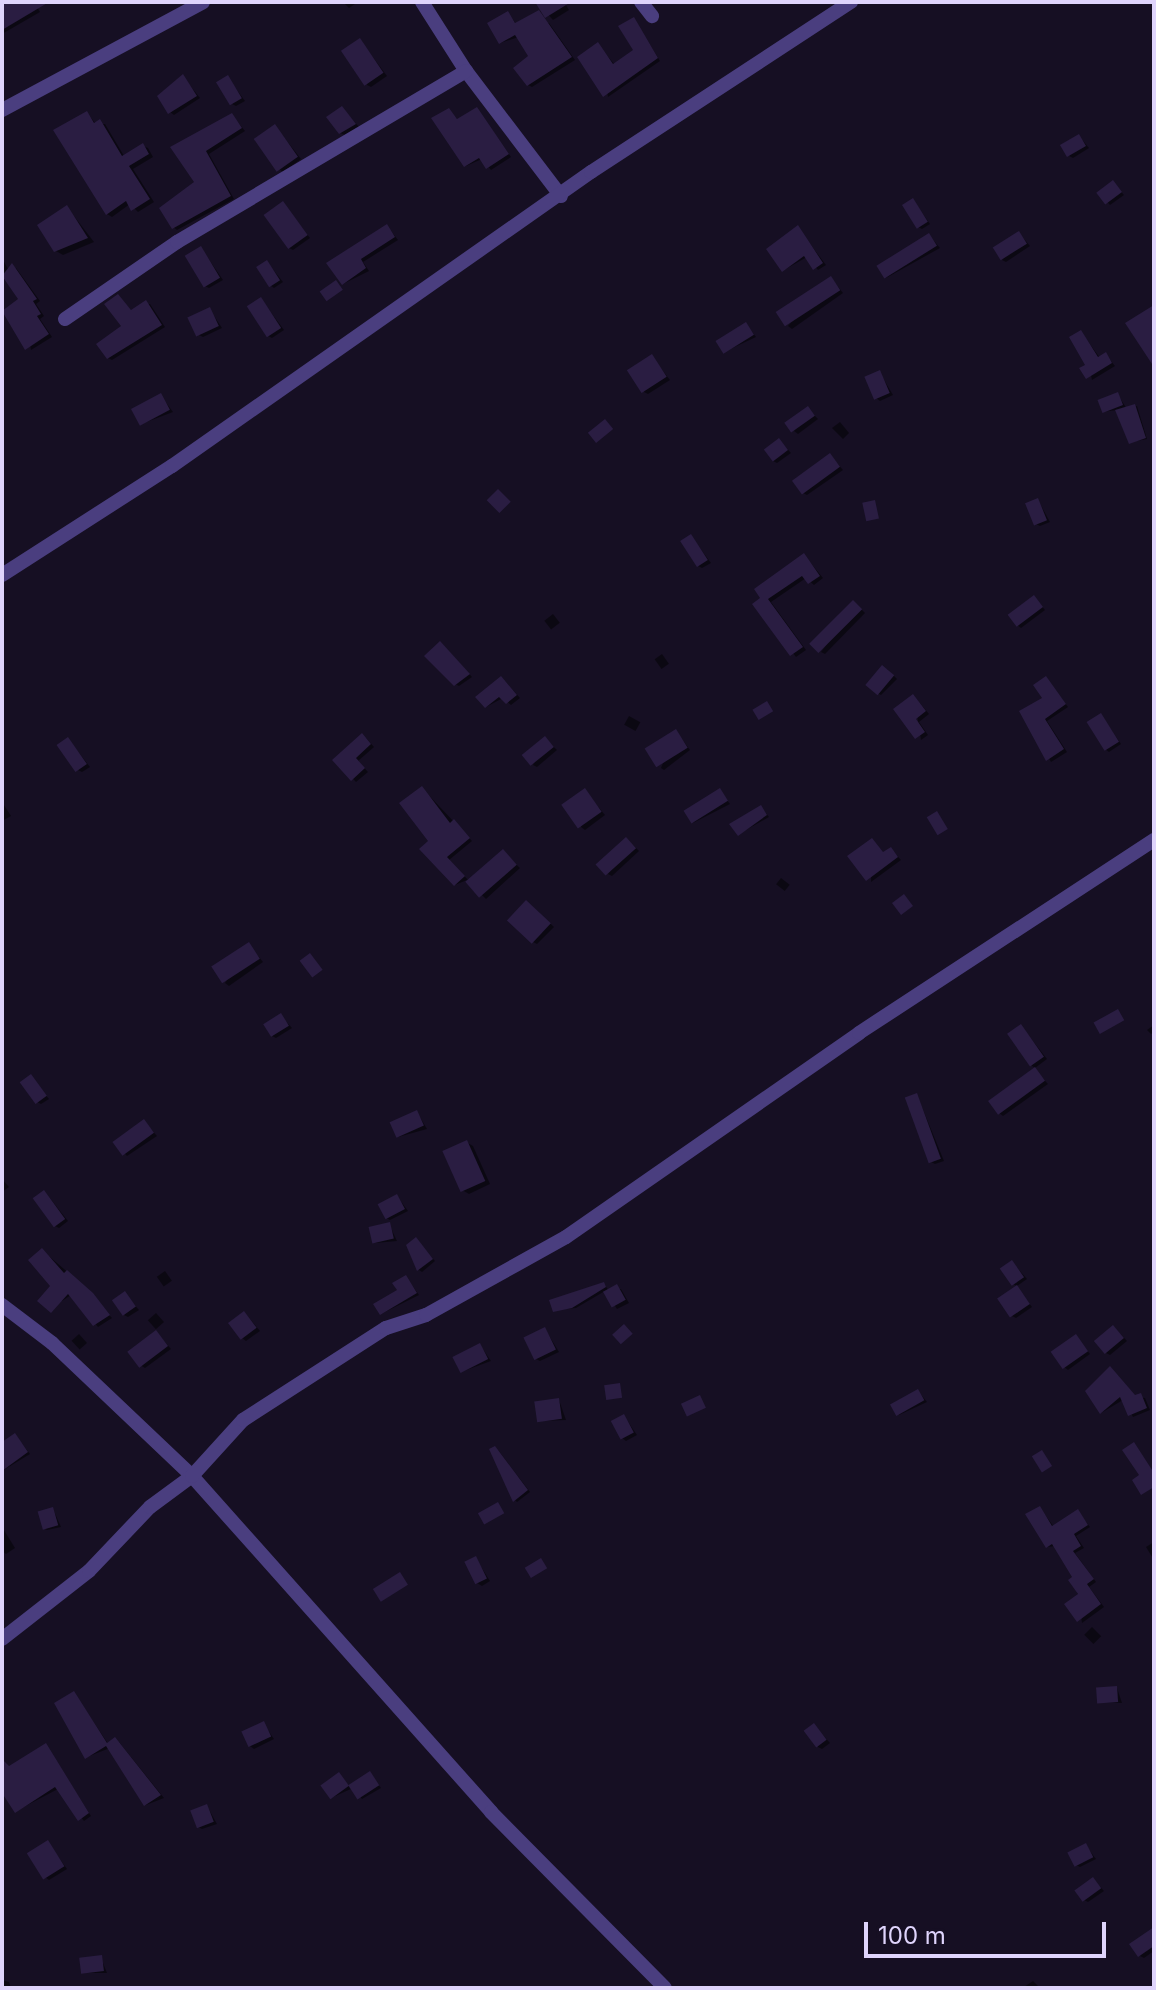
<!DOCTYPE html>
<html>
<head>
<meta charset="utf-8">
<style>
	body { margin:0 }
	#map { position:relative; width:1156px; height:1990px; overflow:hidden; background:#160f23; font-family:Inter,sans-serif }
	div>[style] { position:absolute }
	.shadow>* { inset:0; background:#0007; transform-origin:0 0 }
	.building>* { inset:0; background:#2a1d42; transform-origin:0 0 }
	.minor>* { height:14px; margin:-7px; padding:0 7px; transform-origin:7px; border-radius:7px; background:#4a3e7f }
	span { translate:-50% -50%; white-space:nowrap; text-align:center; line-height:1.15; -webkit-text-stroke:6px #160f23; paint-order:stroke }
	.frame { position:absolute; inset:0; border:4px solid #dfd4fc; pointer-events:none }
	.scale { position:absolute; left:864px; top:1922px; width:242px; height:36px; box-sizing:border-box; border:4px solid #dfd4fc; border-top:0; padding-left:10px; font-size:24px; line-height:28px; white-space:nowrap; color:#dfd4fc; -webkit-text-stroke:6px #160f23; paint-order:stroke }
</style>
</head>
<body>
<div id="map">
	<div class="shadow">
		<i style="clip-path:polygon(7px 2px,34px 2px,40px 12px,2px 34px,2px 7px)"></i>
		<i style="clip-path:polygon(343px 2px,358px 2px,349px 8px)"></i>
		<i style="clip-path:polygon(537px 2px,564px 2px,569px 10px,553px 20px)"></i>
		<i style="clip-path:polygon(508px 13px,517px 25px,549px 23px,575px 60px,532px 87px,528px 85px,531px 56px,519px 37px,500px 43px)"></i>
		<i style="clip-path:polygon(634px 19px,660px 61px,608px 97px,598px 45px,615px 65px,635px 51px)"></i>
		<i style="clip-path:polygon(360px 40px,387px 76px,371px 87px,367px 85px)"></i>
		<i style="clip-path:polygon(183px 77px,200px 98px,174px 115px,170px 112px)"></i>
		<i style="clip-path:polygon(228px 78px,245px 101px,236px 106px,232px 104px)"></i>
		<i style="clip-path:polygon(342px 108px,359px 127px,345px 135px,340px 133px)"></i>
		<i style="clip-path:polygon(477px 109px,511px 157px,491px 170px,482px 159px,466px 166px,449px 110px,458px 120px)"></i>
		<i style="clip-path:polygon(87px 113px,96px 124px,105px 124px,124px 156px,143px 146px,148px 148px,153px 157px,133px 169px,154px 202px,138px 212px,130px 204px,112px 217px,107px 214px)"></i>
		<i style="clip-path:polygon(232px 115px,245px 131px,209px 154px,234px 199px,177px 230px,173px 227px,197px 182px,173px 148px)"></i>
		<i style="clip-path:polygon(275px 126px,301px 159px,283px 172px,279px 169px)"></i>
		<i style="clip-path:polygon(1079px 136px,1089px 148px,1073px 158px,1069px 156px)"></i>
		<i style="clip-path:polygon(1113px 183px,1124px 195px,1110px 205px,1099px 193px)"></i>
		<i style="clip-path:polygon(913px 200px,930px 224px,922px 229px,918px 227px)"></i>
		<i style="clip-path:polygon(283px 203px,310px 238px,293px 250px,289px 248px)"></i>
		<i style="clip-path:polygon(67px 207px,94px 242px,63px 255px,56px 251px)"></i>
		<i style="clip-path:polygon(387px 226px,398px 240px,363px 262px,369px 271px,343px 284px,329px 263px)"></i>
		<i style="clip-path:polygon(798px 228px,826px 265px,818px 270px,807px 257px,784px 270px)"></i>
		<i style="clip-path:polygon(1019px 233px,1030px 246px,1006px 262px,1002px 260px)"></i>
		<i style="clip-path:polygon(929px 235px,940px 248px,886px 278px)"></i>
		<i style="clip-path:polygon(201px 248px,223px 280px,209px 288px,205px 286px)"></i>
		<i style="clip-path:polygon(2px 258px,8px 269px,16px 268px,40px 301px,36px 304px,44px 316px,40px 319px,52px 337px,31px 350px,21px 299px,2px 277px)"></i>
		<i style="clip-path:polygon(267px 262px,283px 282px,274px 288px,270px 285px)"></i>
		<i style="clip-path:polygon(831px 278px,843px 293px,792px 329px,788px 326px)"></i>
		<i style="clip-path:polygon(118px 297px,132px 311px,150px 304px,165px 327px,112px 360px,108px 358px,123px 326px)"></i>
		<i style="clip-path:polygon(261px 299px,284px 330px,272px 338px,268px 336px)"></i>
		<i style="clip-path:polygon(210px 310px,222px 328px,203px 337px,199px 335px)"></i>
		<i style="clip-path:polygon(746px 324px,756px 337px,724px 352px)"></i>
		<i style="clip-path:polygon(1081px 332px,1100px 358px,1106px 355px,1115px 366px,1092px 380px)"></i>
		<i style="clip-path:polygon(652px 357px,670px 380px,648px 394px,644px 392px)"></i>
		<i style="clip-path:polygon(880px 373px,893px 395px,880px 401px,876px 398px)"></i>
		<i style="clip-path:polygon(1118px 395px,1127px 409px,1137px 406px,1147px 439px,1131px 442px,1117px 410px,1102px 412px)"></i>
		<i style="clip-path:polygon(161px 396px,173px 412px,141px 424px)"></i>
		<i style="clip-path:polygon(808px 409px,818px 419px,798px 434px,794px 431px)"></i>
		<i style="clip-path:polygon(840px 422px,849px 433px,843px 439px,832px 428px)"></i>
		<i style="clip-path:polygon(779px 440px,791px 453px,777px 463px,773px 461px)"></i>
		<i style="clip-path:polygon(830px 455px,843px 470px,807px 495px,803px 493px)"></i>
		<i style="clip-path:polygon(1038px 500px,1050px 522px,1040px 526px,1036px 524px)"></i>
		<i style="clip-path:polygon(691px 536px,711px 563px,702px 568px,698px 566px)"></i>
		<i style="clip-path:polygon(804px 555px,823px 578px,814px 585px,806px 578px,771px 602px,806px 650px,796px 657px,755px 604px)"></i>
		<i style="clip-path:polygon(1034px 597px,1045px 610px,1021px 628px,1017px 625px)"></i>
		<i style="clip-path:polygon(857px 605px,865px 613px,825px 654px,821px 652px)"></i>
		<i style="left:553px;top:614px;width:11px;height:11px;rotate:52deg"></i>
		<i style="clip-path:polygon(441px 643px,472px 677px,459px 686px,455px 684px)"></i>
		<i style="left:662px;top:654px;width:12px;height:9px;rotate:55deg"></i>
		<i style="clip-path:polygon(887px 669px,897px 679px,881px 695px,877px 693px)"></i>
		<i style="clip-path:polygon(1046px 678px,1068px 707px,1047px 721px,1067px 752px,1051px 762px,1022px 712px,1045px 698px)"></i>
		<i style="clip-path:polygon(505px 681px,520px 698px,511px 705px,503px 698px,486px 707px)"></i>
		<i style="clip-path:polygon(914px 696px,929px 714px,919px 722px,928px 735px,921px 740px)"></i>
		<i style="clip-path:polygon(1101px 715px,1121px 744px,1109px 752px,1105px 749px)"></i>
		<i style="left:629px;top:716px;width:13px;height:10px;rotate:29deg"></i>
		<i style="clip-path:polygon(676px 731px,690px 750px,664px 770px,661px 768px)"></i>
		<i style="clip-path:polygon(366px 738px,374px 747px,358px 761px,368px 772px,356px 782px,335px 760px)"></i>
		<i style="clip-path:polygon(68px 739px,90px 767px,82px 772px,78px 770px)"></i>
		<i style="clip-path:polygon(545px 739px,557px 750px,537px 767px,533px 765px)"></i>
		<i style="clip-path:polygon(422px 788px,472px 841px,449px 860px,470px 882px,503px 852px,520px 868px,486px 899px,467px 880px,455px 885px,431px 842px)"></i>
		<i style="clip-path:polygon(585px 791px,605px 815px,585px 830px,581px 827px)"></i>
		<i style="clip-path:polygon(720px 791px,730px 804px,693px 823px)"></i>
		<i style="clip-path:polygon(2px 802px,11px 816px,2px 821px)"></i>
		<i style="clip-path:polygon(761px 807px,769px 817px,739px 834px)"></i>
		<i style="clip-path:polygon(872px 840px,884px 854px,891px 849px,901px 860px,871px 882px)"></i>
		<i style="clip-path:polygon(630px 842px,639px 851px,612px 876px,608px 874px)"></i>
		<i style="left:781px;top:878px;width:11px;height:8px;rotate:38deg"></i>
		<i style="clip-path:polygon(531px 905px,554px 927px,537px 944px,533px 942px)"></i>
		<i style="clip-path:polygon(249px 945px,263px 962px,229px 986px,225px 983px)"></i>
		<i style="clip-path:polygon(281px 1016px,292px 1028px,276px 1038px,272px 1036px)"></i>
		<i style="clip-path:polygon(1154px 1025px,1154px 1032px,1151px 1034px,1147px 1030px)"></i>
		<i style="clip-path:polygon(1021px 1026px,1047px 1059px,1035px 1068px,1031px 1065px)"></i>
		<i style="clip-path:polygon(1035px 1070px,1048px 1084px,1003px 1116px,999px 1113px)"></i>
		<i style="clip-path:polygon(31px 1077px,49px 1099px,41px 1104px,37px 1102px)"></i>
		<i style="clip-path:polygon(917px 1095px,944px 1161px,935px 1164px,931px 1162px)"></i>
		<i style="clip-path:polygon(417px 1112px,427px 1129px,398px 1137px)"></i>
		<i style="clip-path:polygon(144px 1121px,157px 1136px,127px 1156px,114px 1142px)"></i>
		<i style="clip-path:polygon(466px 1142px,473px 1146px,490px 1184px,469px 1194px,462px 1190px)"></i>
		<i style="clip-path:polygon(2px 1179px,9px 1187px,2px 1192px)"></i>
		<i style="clip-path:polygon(45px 1192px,68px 1221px,59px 1228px,55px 1226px)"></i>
		<i style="clip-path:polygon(397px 1196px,408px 1211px,390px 1220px,386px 1218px)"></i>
		<i style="clip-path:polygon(389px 1224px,397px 1241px,375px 1243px)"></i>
		<i style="clip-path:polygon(416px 1240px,435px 1261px,422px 1272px,419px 1270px)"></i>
		<i style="clip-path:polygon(43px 1251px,71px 1275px,112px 1318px,98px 1327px,71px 1295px,62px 1301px)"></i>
		<i style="clip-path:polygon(1012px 1262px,1027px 1279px,1017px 1286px,1013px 1284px)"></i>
		<i style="left:165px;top:1271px;width:12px;height:10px;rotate:55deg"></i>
		<i style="clip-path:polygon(406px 1277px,419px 1295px,381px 1314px,399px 1291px)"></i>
		<i style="clip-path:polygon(604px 1284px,609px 1291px,621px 1289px,629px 1303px,617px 1309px,605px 1291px,576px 1308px,554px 1310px)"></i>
		<i style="clip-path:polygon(1017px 1288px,1032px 1307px,1016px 1318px,1012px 1316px)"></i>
		<i style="clip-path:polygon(125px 1294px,139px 1310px,128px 1317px,124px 1315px)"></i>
		<i style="left:156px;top:1313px;width:12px;height:11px;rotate:48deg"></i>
		<i style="clip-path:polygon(245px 1313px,260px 1331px,246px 1341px,242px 1338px)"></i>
		<i style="clip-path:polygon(1114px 1327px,1127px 1341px,1110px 1355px,1106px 1353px)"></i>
		<i style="clip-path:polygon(545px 1329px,559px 1352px,540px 1361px,536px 1359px)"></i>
		<i style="clip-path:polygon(156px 1332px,171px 1349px,145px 1368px,140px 1365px)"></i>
		<i style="left:79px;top:1334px;width:12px;height:10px;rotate:48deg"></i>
		<i style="clip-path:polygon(1076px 1337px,1090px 1354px,1068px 1370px,1064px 1367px)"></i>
		<i style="clip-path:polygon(480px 1345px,491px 1361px,461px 1372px)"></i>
		<i style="clip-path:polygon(1112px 1372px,1136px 1397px,1145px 1398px,1150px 1410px,1133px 1417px,1123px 1400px,1101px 1413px)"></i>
		<i style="clip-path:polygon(918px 1391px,927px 1402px,899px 1415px,893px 1406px)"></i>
		<i style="clip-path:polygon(559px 1400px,566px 1420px,539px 1421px)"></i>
		<i style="clip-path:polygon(624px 1416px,637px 1435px,626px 1441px,622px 1438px)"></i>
		<i style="clip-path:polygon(15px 1435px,30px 1454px,2px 1471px,2px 1444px)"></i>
		<i style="clip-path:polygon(498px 1450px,530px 1492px,517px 1502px,515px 1500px)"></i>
		<i style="clip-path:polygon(1040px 1508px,1054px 1527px,1078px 1512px,1090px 1527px,1076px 1536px,1084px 1548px,1075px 1553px,1096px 1582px,1089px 1587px,1104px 1607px,1082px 1623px,1075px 1577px,1056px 1546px,1047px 1547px)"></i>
		<i style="clip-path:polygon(53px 1509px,61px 1527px,47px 1530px,43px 1528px)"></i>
		<i style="clip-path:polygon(2px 1527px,15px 1548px,6px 1554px,2px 1551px)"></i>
		<i style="clip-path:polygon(1154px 1542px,1154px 1560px,1146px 1547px)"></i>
		<i style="clip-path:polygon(476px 1559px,490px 1581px,482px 1586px,477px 1583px)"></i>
		<i style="left:1092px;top:1627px;width:13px;height:11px;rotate:45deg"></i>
		<i style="clip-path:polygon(1117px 1688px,1122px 1703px,1098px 1702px)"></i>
		<i style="clip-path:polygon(74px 1693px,109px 1745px,119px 1742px,164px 1798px,146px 1805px,110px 1748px,87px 1757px)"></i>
		<i style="clip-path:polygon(263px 1723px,274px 1739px,254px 1749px,250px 1746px)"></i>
		<i style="clip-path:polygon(815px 1726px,830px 1743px,822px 1749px,818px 1747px)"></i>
		<i style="clip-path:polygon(46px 1746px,91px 1816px,84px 1821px,58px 1789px,16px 1811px)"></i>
		<i style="clip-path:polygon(370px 1773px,381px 1788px,362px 1799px,353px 1788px,331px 1798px,339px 1774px,349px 1786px)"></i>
		<i style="clip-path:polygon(207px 1806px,217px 1824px,202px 1829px,198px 1827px)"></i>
		<i style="clip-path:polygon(48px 1843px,67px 1869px,49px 1880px,45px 1877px)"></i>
		<i style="clip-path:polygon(1086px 1846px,1096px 1859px,1080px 1867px,1076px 1865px)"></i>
		<i style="clip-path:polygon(1093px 1879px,1104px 1891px,1088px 1902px,1084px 1900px)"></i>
		<i style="clip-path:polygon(1154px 1929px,1154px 1951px,1144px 1958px,1140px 1956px)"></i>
		<i style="clip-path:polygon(101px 1958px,107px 1973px,83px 1973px)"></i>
		<i style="clip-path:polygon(2px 1980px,9px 1982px,11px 1988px,2px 1988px)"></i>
		<i style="clip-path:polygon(1033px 1981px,1040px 1988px,1025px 1988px,1024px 1987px)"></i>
	</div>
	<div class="building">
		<i style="clip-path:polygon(2px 2px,49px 2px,2px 30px)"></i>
		<i style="clip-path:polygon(535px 2px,571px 2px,545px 18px)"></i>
		<i style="clip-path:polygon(539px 10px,572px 57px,527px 86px,513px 68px,528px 56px,515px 35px,499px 44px,487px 23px,508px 11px,515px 23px)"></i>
		<i style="clip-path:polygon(634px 17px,658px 58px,603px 97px,577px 57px,598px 42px,613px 64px,633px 50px,618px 26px)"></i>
		<i style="left:360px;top:38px;width:42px;height:23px;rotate:56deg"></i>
		<i style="clip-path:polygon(183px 74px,197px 96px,168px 114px,157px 96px)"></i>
		<i style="left:228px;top:75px;width:27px;height:14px;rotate:59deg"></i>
		<i style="clip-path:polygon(342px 106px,356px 124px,339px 134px,326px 117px)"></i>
		<i style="clip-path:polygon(477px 107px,509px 154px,486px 169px,479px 158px,464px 167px,431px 118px,449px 108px,457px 119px)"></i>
		<i style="clip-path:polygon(87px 111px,94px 123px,100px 119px,122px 156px,143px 143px,149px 154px,129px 166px,150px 199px,131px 211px,126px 201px,106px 215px,53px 130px)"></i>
		<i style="clip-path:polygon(232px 113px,242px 128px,206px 151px,231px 196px,172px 229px,159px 208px,194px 182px,170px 147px)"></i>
		<i style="left:275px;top:124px;width:40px;height:26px;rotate:55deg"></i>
		<i style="left:1079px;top:134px;width:14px;height:22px;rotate:60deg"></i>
		<i style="left:1113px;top:180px;width:15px;height:21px;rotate:53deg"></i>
		<i style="left:913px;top:198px;width:28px;height:13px;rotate:58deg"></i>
		<i style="left:283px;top:201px;width:42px;height:24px;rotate:54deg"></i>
		<i style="clip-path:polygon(67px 205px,88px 238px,54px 252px,37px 225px)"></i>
		<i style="clip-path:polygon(387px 224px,395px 237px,361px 259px,366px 268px,342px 285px,326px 263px)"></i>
		<i style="clip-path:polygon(798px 225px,823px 263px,813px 270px,804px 256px,782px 272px,766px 249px)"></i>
		<i style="left:1019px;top:231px;width:15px;height:31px;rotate:58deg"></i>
		<i style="left:929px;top:233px;width:15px;height:62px;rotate:58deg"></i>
		<i style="left:201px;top:246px;width:37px;height:19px;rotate:59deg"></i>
		<i style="left:267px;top:260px;width:24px;height:13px;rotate:57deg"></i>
		<i style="clip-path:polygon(12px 263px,37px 299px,33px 301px,41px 314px,37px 316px,49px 334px,25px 350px,2px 311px,18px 299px,2px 276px)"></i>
		<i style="left:831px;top:276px;width:17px;height:66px;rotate:57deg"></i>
		<i style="left:336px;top:280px;width:12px;height:20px;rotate:55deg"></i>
		<i style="clip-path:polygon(118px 294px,131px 310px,146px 300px,162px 325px,107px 359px,96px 344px,121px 326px,104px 304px)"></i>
		<i style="left:261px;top:297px;width:37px;height:17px;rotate:57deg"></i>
		<i style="clip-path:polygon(1154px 305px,1154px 367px,1125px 323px)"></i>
		<i style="left:210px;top:307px;width:21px;height:25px;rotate:65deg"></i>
		<i style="left:746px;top:322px;width:15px;height:36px;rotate:58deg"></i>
		<i style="clip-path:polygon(1081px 330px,1098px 357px,1106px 352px,1112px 363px,1086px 379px,1079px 368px,1085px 365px,1069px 337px)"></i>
		<i style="left:652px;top:354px;width:27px;height:30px;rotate:57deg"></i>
		<i style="left:880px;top:370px;width:25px;height:17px;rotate:67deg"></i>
		<i style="left:1118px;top:392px;width:14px;height:22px;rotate:69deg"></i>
		<i style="left:161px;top:393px;width:19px;height:34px;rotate:62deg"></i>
		<i style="clip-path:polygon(1135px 404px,1146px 438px,1129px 444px,1115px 410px)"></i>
		<i style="left:808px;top:406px;width:12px;height:29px;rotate:55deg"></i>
		<i style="left:605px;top:419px;width:13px;height:22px;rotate:51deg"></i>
		<i style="left:779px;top:438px;width:15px;height:19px;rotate:53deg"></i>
		<i style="left:830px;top:453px;width:17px;height:47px;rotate:54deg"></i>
		<i style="left:498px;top:489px;width:18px;height:16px;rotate:45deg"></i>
		<i style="left:1038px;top:498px;width:24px;height:14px;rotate:68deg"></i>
		<i style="left:875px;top:500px;width:19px;height:13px;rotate:78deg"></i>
		<i style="left:691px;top:534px;width:31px;height:13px;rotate:57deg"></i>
		<i style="clip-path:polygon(804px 553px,820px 576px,808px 584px,802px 576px,768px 599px,803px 647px,790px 656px,752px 604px,760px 598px,754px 589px)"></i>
		<i style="left:1034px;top:595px;width:15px;height:33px;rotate:53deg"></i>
		<i style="left:853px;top:600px;width:13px;height:62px;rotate:45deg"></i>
		<i style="clip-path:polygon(440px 641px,470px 674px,454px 686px,424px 656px)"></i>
		<i style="left:882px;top:665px;width:16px;height:26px;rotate:40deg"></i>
		<i style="clip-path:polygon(501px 676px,517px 695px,506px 704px,499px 697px,485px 708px,475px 697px)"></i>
		<i style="clip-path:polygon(1046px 676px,1066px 704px,1045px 719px,1064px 749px,1046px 761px,1019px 711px,1042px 698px,1033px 685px)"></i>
		<i style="clip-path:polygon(913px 694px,926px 711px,916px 719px,925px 732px,915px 739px,893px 709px)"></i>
		<i style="left:767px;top:701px;width:12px;height:17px;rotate:59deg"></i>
		<i style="left:1101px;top:713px;width:34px;height:17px;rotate:58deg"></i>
		<i style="left:676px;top:729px;width:22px;height:37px;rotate:58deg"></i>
		<i style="clip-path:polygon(362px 733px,371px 744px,356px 758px,365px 768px,351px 781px,332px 760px)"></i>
		<i style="left:545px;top:736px;width:14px;height:30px;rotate:51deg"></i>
		<i style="left:68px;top:737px;width:33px;height:14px;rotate:55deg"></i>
		<i style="clip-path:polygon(422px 786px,450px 823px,454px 819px,470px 838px,447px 857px,465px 876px,454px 886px,419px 849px,428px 841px,399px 803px)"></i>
		<i style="left:585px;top:788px;width:29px;height:29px;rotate:55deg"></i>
		<i style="left:720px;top:788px;width:15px;height:43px;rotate:58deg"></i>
		<i style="clip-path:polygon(761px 805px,767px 815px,738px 836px,729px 824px)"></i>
		<i style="left:937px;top:811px;width:21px;height:12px;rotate:59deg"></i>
		<i style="left:626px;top:837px;width:15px;height:41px;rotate:48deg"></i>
		<i style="clip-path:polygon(872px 838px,883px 852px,891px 847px,898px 857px,866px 881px,847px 856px)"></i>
		<i style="left:503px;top:849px;width:21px;height:50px;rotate:49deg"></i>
		<i style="left:904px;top:894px;width:15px;height:15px;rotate:53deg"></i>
		<i style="left:526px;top:900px;width:34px;height:28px;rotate:43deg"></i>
		<i style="left:249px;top:942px;width:20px;height:45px;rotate:57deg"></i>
		<i style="left:310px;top:953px;width:21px;height:13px;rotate:53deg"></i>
		<i style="left:1118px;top:1009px;width:13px;height:28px;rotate:61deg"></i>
		<i style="left:281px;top:1013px;width:15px;height:21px;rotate:58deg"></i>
		<i style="left:1021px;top:1024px;width:40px;height:17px;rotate:55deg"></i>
		<i style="left:1035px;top:1067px;width:17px;height:58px;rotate:54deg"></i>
		<i style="left:31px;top:1074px;width:27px;height:14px;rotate:54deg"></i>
		<i style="left:917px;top:1093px;width:70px;height:13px;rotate:70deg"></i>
		<i style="left:417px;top:1110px;width:17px;height:30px;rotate:66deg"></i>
		<i style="left:144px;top:1119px;width:17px;height:39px;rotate:54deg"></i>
		<i style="left:467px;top:1140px;width:45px;height:27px;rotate:66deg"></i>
		<i style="left:44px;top:1190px;width:36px;height:14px;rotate:54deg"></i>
		<i style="left:397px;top:1194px;width:17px;height:22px;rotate:62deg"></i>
		<i style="left:390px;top:1222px;width:17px;height:22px;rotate:77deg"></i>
		<i style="clip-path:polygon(416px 1237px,433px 1259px,417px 1271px,406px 1245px)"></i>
		<i style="clip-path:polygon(42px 1248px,64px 1273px,67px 1270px,93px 1293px,110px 1315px,93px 1326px,68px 1294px,51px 1313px,37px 1301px,50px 1286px,28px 1260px)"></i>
		<i style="left:1012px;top:1260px;width:21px;height:15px;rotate:55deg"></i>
		<i style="clip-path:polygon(406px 1275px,417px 1293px,380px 1315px,373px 1304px,397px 1290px,392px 1283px)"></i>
		<i style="clip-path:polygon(604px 1282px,606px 1287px,572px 1308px,553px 1312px,549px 1300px)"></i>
		<i style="left:617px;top:1284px;width:18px;height:16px;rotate:61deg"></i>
		<i style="left:1017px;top:1285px;width:23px;height:24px;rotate:56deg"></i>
		<i style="left:125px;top:1291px;width:19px;height:16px;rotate:55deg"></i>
		<i style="left:244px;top:1311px;width:21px;height:20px;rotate:53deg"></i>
		<i style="left:624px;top:1324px;width:13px;height:16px;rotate:48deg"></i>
		<i style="left:1113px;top:1325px;width:17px;height:25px;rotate:50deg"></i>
		<i style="left:545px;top:1327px;width:25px;height:24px;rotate:64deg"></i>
		<i style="left:156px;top:1330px;width:20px;height:36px;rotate:53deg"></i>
		<i style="left:1076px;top:1334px;width:21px;height:31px;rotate:55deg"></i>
		<i style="left:480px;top:1343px;width:18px;height:31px;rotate:63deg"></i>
		<i style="clip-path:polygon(1110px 1366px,1135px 1395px,1141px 1393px,1147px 1408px,1128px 1416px,1120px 1397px,1100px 1414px,1085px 1391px)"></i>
		<i style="left:620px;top:1383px;width:15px;height:16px;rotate:82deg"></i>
		<i style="left:918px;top:1389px;width:13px;height:32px;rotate:61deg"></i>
		<i style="left:700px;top:1395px;width:14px;height:21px;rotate:65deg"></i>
		<i style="left:559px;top:1398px;width:21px;height:25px;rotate:82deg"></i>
		<i style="left:624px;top:1414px;width:21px;height:15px;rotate:62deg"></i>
		<i style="clip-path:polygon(15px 1433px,28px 1452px,2px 1471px,2px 1442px)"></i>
		<i style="clip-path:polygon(1134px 1442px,1154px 1473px,1154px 1487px,1141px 1495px,1132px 1480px,1139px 1475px,1122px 1450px)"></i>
		<i style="clip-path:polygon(495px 1446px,528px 1490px,513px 1502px,489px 1449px)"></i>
		<i style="left:1042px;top:1450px;width:19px;height:12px;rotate:58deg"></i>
		<i style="left:498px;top:1502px;width:13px;height:23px;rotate:61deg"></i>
		<i style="clip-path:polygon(1040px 1506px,1052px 1526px,1078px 1509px,1088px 1525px,1074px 1534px,1081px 1546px,1073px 1551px,1094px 1579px,1087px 1584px,1101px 1604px,1077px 1622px,1064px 1604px,1078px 1594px,1068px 1580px,1072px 1577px,1052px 1544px,1046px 1548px,1025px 1514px)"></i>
		<i style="left:53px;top:1507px;width:19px;height:16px;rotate:74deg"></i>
		<i style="left:476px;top:1556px;width:25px;height:13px;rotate:64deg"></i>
		<i style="left:541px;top:1558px;width:12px;height:19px;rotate:59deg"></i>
		<i style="left:400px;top:1572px;width:15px;height:32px;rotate:58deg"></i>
		<i style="left:1117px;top:1686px;width:16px;height:21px;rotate:86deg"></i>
		<i style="clip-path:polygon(74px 1691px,107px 1743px,115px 1737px,161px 1795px,144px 1806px,106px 1746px,85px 1759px,54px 1703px)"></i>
		<i style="left:264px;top:1721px;width:17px;height:25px;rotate:65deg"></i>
		<i style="left:814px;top:1723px;width:21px;height:13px;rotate:53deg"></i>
		<i style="clip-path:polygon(46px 1743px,89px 1813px,78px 1821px,55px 1787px,15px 1813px,2px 1793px,2px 1759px,9px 1766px)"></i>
		<i style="left:370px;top:1771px;width:17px;height:26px;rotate:57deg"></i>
		<i style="left:339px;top:1772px;width:17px;height:23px;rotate:54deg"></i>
		<i style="left:207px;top:1804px;width:19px;height:18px;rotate:69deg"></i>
		<i style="left:48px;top:1840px;width:31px;height:25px;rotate:58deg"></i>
		<i style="left:1086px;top:1843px;width:16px;height:21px;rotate:63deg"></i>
		<i style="left:1093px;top:1877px;width:14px;height:23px;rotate:54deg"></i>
		<i style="clip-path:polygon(1154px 1927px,1154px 1946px,1138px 1957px,1129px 1944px)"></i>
		<i style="left:102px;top:1955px;width:16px;height:23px;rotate:83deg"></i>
	</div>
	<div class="minor">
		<i style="left:422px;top:2px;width:82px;rotate:57.5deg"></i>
		<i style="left:466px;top:71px;width:157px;rotate:52.8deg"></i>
		<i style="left:641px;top:2px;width:18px;rotate:52deg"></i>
		<i style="left:2px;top:110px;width:228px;rotate:-28.2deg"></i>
		<i style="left:65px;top:319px;width:136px;rotate:-34.5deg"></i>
		<i style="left:177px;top:242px;width:336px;rotate:-30.6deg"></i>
		<i style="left:2px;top:575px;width:202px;rotate:-32.7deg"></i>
		<i style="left:172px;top:466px;width:512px;rotate:-35.06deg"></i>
		<i style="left:591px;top:172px;width:311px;rotate:-33.2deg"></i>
		<i style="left:2px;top:1305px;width:63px;rotate:37.2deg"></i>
		<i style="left:52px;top:1343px;width:193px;rotate:43.5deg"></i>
		<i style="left:192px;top:1476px;width:450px;rotate:48.3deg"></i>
		<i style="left:491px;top:1812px;width:247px;rotate:45.3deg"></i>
		<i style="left:2px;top:1639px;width:110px;rotate:-38deg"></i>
		<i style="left:89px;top:1571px;width:88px;rotate:-46.4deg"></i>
		<i style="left:150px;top:1507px;width:52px;rotate:-36.4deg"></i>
		<i style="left:192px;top:1476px;width:76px;rotate:-47.7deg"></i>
		<i style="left:243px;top:1420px;width:170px;rotate:-32.8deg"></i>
		<i style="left:386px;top:1328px;width:42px;rotate:-18deg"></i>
		<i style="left:426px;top:1315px;width:160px;rotate:-29.1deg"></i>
		<i style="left:566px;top:1237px;width:357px;rotate:-34.8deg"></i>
		<i style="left:859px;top:1033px;width:353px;rotate:-33.2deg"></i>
	</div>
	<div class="frame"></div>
	<div class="scale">100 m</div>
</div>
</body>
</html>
